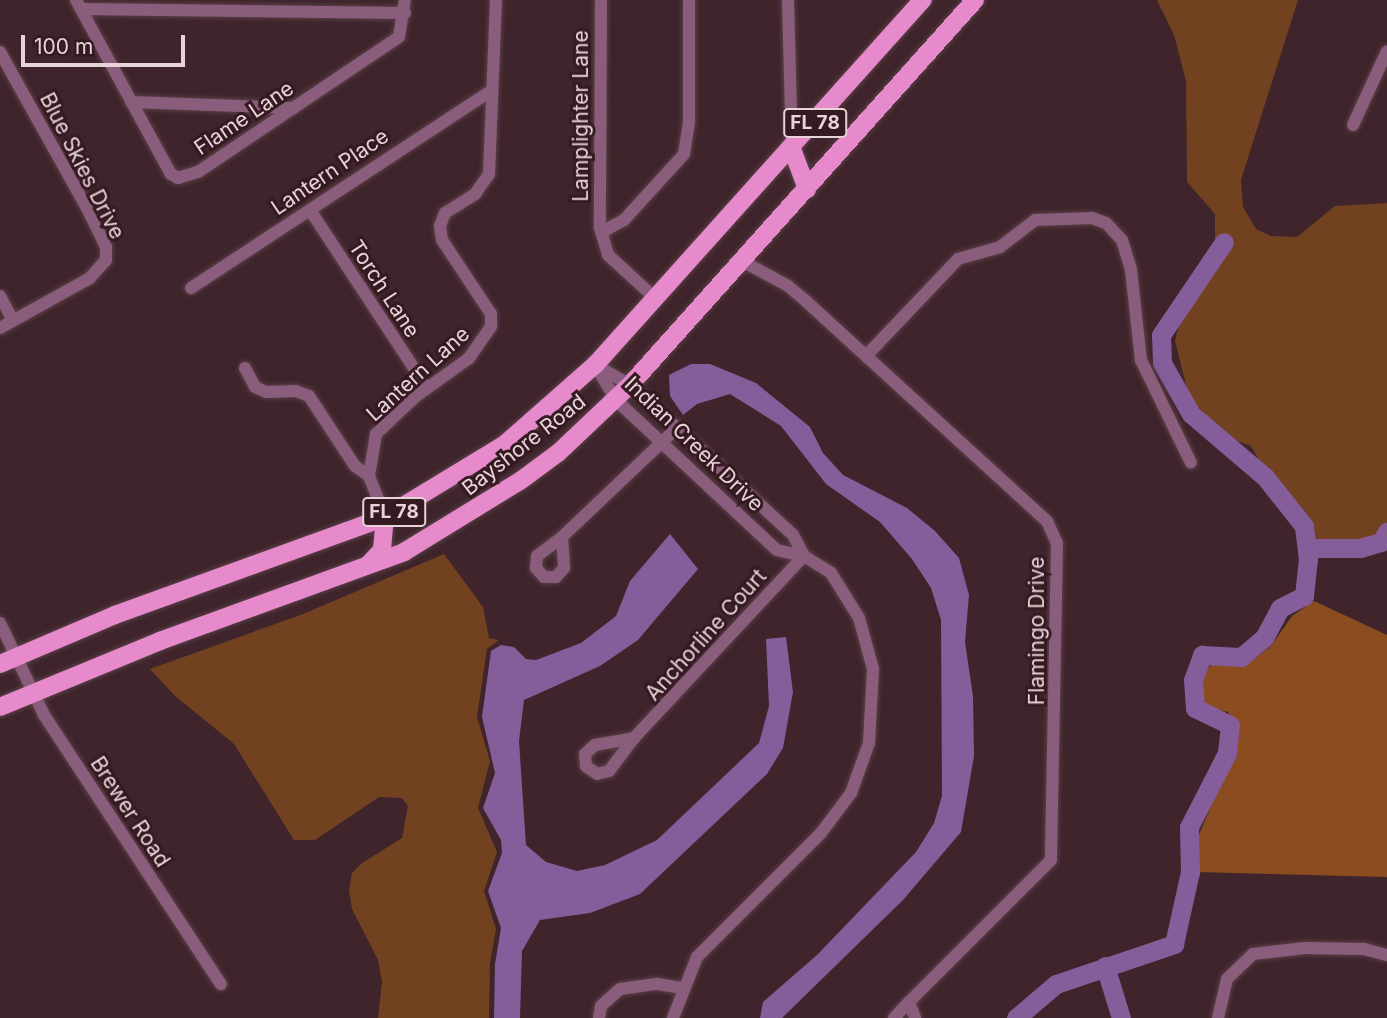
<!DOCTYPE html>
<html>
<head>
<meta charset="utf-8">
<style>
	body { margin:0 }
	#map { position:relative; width:1387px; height:1018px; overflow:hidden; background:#3f242b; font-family:Inter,sans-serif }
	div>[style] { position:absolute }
	.green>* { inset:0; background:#714120 }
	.forest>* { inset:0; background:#8b4d20 }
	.water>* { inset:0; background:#855d9a }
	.river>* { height:19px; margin:-9.5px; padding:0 9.5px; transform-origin:9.5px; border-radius:9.5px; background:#855d9a }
	.roads { filter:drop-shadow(0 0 2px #5a4047) drop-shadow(0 0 2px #5a4047) }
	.street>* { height:12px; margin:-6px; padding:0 6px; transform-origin:6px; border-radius:6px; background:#8a5d7d }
	.primary>* { height:18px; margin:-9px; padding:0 9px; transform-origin:9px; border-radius:9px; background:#e68acc }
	span { translate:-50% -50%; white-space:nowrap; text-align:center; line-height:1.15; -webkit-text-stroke:6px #351a21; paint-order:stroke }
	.shield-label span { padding:2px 5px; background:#351a21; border:2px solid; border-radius:5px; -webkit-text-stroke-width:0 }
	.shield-label { font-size:19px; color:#e7d4d8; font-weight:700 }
	.street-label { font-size:21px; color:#e7d4d8 }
	.scale { position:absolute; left:21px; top:35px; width:164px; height:32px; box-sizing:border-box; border:4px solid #e7d4d8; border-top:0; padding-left:9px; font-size:21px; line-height:24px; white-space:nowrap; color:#e7d4d8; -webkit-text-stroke:5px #351a21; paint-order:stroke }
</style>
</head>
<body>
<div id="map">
	<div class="green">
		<i style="clip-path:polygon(1157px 0,1298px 0,1241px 180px,1243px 207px,1256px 229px,1271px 236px,1297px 237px,1335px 206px,1387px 203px,1387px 542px,1309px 548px,1251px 446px,1226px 437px,1189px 397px,1175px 341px,1183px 308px,1215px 270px,1215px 214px,1187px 182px,1186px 81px,1174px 35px)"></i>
		<i style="clip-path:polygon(444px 554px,483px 607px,489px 638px,499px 640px,487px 649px,477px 717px,490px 761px,478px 808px,497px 852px,484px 891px,496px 929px,490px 963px,489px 1018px,378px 1018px,382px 982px,378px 960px,352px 909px,349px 890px,352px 873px,362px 863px,402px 838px,408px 806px,402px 798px,379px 797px,315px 840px,294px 840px,234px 744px,174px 695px,150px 669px,303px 614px)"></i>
	</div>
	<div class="forest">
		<i style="clip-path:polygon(1314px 601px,1387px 635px,1387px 877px,1196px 872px,1198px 837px,1236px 747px,1234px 723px,1228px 712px,1206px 707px,1198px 689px,1205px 669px,1222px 660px,1237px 667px,1249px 663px,1271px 646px,1292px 616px)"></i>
	</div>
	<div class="water">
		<i style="clip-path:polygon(691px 364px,710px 364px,756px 383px,810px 427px,823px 453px,843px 475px,907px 508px,935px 531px,959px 558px,969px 595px,965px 642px,973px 696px,974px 756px,961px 832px,903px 900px,782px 1018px,760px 1018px,763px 1002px,817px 955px,916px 852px,934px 823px,942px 796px,941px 620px,931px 588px,912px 559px,880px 522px,826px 484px,781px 426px,730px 394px,697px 404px,683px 415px,670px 396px,669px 375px)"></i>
		<i style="clip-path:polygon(670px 534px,698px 569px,638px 640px,600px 666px,524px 700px,519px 741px,526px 845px,546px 862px,577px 871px,605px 865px,657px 840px,759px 743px,769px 706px,766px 639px,786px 637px,793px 692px,783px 748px,767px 774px,640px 894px,590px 913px,540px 920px,522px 951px,520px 1018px,494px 1018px,495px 964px,501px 928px,488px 891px,502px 853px,501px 840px,483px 808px,495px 773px,482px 717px,491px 651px,501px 645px,514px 647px,526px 659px,536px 660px,581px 643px,616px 616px,630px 581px)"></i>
	</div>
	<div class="river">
		<i style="left:1307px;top:548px;width:53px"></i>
		<i style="left:1360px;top:548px;width:22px;rotate:-16deg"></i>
		<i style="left:1381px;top:542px;width:12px;rotate:-59deg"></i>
		<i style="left:1105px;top:966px;width:54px;rotate:72.9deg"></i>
		<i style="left:1016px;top:1018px;width:52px;rotate:-40.4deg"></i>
		<i style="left:1056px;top:984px;width:125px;rotate:-18.7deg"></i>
		<i style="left:1174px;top:944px;width:74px;rotate:-77.5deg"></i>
		<i style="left:1190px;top:872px;width:45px;rotate:-91.3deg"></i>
		<i style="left:1189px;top:827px;width:83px;rotate:-62.8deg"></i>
		<i style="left:1227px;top:753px;width:28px;rotate:-84deg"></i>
		<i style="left:1230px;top:725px;width:39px;rotate:-154deg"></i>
		<i style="left:1195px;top:708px;width:28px;rotate:-94deg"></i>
		<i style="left:1193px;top:680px;width:27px;rotate:-70deg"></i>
		<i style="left:1202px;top:655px;width:39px;rotate:3deg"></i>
		<i style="left:1241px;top:657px;width:30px;rotate:-40deg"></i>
		<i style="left:1264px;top:638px;width:34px;rotate:-62deg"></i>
		<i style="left:1280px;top:608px;width:27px;rotate:-27deg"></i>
		<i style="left:1304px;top:596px;width:37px;rotate:-84deg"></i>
		<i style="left:1308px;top:559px;width:33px;rotate:-97deg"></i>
		<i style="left:1304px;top:526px;width:63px;rotate:-128.5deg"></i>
		<i style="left:1265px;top:477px;width:97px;rotate:-139.6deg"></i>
		<i style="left:1191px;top:414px;width:59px;rotate:-119.6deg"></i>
		<i style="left:1162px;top:363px;width:28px;rotate:-92deg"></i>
		<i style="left:1161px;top:335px;width:112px;rotate:-55.9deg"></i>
	</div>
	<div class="roads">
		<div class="street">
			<i style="left:76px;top:0;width:198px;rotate:61.4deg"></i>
			<i style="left:171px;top:174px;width:8px;rotate:30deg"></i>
			<i style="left:178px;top:178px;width:21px;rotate:-17deg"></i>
			<i style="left:198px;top:172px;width:242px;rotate:-33.9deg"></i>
			<i style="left:399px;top:37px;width:37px;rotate:-81deg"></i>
			<i style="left:601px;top:0;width:228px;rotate:90.3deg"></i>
			<i style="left:600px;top:228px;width:28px;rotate:73deg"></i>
			<i style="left:608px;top:255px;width:65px;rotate:42.5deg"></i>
			<i style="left:788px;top:0;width:149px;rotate:88.5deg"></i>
			<i style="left:81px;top:9px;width:324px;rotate:0.7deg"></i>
			<i style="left:0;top:52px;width:183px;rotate:60.9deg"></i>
			<i style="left:89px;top:212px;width:39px;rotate:64deg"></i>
			<i style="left:106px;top:247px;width:13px;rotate:90deg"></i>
			<i style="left:106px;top:260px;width:24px;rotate:132deg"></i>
			<i style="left:90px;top:278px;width:103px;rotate:150.9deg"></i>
			<i style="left:131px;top:102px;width:163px;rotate:2.1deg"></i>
			<i style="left:1353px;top:125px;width:81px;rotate:-65.3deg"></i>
			<i style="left:310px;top:210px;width:213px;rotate:56.7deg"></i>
			<i style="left:602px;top:232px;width:25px;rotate:-29deg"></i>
			<i style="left:624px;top:220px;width:89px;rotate:-47.7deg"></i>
			<i style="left:684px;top:154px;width:33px;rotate:-81deg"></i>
			<i style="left:689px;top:121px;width:121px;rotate:-90deg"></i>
			<i style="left:742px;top:261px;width:52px;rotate:28.5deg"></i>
			<i style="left:788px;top:286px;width:26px;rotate:40deg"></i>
			<i style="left:808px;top:303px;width:323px;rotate:42.4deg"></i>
			<i style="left:1047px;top:521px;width:24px;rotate:66deg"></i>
			<i style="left:1057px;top:543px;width:317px;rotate:91.1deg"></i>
			<i style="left:1051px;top:860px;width:201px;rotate:135deg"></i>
			<i style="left:191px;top:288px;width:360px;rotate:-33.3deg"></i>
			<i style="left:0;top:296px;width:27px;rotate:62deg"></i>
			<i style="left:866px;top:356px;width:134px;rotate:-46.5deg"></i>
			<i style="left:958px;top:259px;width:44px;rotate:-15.9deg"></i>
			<i style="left:1000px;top:247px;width:44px;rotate:-37.6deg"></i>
			<i style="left:1035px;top:220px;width:57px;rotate:-2deg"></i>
			<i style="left:1092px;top:218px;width:15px;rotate:20deg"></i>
			<i style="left:1106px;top:223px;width:23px;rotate:47deg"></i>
			<i style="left:1122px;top:240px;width:31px;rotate:73deg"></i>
			<i style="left:1131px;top:270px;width:91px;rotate:83.7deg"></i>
			<i style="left:1141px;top:360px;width:114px;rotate:64.1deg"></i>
			<i style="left:595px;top:365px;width:41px;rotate:59deg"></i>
			<i style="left:616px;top:400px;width:220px;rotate:43deg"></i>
			<i style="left:777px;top:550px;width:28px;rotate:13deg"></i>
			<i style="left:804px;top:556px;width:32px;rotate:32deg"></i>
			<i style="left:831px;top:573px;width:53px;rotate:58.1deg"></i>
			<i style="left:859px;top:618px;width:53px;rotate:74.6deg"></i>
			<i style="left:873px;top:669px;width:74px;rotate:93.1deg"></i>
			<i style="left:869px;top:743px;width:53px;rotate:109.8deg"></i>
			<i style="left:851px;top:793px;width:50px;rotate:126.9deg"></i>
			<i style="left:821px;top:833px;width:175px;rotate:135deg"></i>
			<i style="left:697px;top:957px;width:66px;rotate:111.5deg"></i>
			<i style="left:597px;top:366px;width:38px;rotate:30deg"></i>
			<i style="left:630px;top:385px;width:222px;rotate:42.6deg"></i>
			<i style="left:793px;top:535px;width:24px;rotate:62deg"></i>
			<i style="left:245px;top:368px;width:21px;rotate:62deg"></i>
			<i style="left:255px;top:387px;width:12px;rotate:24deg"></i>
			<i style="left:266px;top:392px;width:30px;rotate:-2deg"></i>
			<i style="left:296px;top:391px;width:14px;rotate:21deg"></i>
			<i style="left:309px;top:396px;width:84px;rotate:56.7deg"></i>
			<i style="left:355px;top:466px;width:17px;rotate:36deg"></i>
			<i style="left:385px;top:517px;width:44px;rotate:-111.3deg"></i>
			<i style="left:369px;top:476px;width:43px;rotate:-80.5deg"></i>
			<i style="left:376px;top:434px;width:54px;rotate:-43.5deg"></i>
			<i style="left:415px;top:397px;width:67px;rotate:-35.8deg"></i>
			<i style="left:469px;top:358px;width:39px;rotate:-55deg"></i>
			<i style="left:491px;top:326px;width:12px;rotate:-90deg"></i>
			<i style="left:491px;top:314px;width:89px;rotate:-123.5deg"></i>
			<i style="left:442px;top:240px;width:14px;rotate:-98deg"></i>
			<i style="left:440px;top:226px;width:14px;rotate:-69deg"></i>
			<i style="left:445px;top:213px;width:36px;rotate:-32deg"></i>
			<i style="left:475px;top:194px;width:24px;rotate:-55deg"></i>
			<i style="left:489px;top:174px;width:174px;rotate:-87.7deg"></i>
			<i style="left:562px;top:537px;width:157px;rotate:-43.5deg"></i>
			<i style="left:562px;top:537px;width:31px;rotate:86deg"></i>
			<i style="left:564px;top:568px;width:12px;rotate:132deg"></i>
			<i style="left:556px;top:577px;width:12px;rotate:180deg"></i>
			<i style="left:544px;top:577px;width:12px;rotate:-132deg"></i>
			<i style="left:536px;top:568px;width:12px;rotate:-85deg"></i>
			<i style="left:537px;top:556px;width:31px;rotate:-37deg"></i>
			<i style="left:0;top:623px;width:102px;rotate:64.4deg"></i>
			<i style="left:44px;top:715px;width:322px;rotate:56.7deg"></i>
			<i style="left:634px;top:738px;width:249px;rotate:-47deg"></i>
			<i style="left:634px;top:738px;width:41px;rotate:127.1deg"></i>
			<i style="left:609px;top:771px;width:12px;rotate:166deg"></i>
			<i style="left:597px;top:774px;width:14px;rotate:-144deg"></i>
			<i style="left:586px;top:766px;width:12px;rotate:-95deg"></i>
			<i style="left:585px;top:754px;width:13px;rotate:-42deg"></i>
			<i style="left:595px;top:745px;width:40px;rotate:-10deg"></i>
			<i style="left:599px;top:1018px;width:12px;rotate:-81deg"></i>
			<i style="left:601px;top:1006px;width:25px;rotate:-42deg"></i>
			<i style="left:620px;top:989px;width:37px;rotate:-8deg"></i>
			<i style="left:657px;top:984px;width:25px;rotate:9deg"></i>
			<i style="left:894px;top:1018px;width:22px;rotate:-47deg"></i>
			<i style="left:909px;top:1002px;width:17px;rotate:69deg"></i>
			<i style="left:1218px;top:1018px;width:40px;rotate:-77deg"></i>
			<i style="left:1227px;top:979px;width:36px;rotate:-44deg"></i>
			<i style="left:1253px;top:954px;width:52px;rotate:-6.6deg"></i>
			<i style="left:1305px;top:948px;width:59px;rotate:1deg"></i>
			<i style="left:1364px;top:949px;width:24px;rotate:15deg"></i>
		</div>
		<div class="primary">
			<i style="left:792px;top:149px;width:43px;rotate:69.4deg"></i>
			<i style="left:368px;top:565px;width:21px;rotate:-47deg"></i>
			<i style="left:382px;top:550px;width:33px;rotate:-85deg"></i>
			<i style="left:0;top:664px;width:125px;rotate:-23.1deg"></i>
			<i style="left:115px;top:615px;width:287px;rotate:-19.9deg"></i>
			<i style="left:385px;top:517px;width:140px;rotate:-31.3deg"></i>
			<i style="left:505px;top:444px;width:120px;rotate:-41.3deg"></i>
			<i style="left:595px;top:365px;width:491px;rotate:-48.1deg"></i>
			<i style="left:0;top:707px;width:173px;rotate:-22.4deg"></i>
			<i style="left:160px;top:641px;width:260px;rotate:-20deg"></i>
			<i style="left:404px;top:552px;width:136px;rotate:-31.5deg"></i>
			<i style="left:520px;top:481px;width:47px;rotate:-36.4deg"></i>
			<i style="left:558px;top:453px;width:99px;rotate:-43.4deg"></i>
			<i style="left:630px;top:385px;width:517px;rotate:-48.14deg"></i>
		</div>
	</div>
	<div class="shield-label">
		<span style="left:815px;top:123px">FL 78</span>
		<span style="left:394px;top:512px">FL 78</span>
	</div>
	<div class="street-label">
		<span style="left:581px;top:116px;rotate:-90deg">Lamplighter Lane</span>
		<span style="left:244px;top:118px;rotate:-34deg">Flame Lane</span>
		<span style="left:82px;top:166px;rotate:63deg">Blue Skies Drive</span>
		<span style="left:330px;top:172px;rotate:-34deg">Lantern Place</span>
		<span style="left:384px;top:289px;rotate:57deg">Torch Lane</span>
		<span style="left:418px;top:374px;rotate:-42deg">Lantern Lane</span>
		<span style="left:694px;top:444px;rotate:44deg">Indian Creek Drive</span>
		<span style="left:524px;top:445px;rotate:-38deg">Bayshore Road</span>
		<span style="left:1037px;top:631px;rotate:-90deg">Flamingo Drive</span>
		<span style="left:706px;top:635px;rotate:-48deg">Anchorline Court</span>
		<span style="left:130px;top:812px;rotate:57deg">Brewer Road</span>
	</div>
	<div class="scale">100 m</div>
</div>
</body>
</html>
